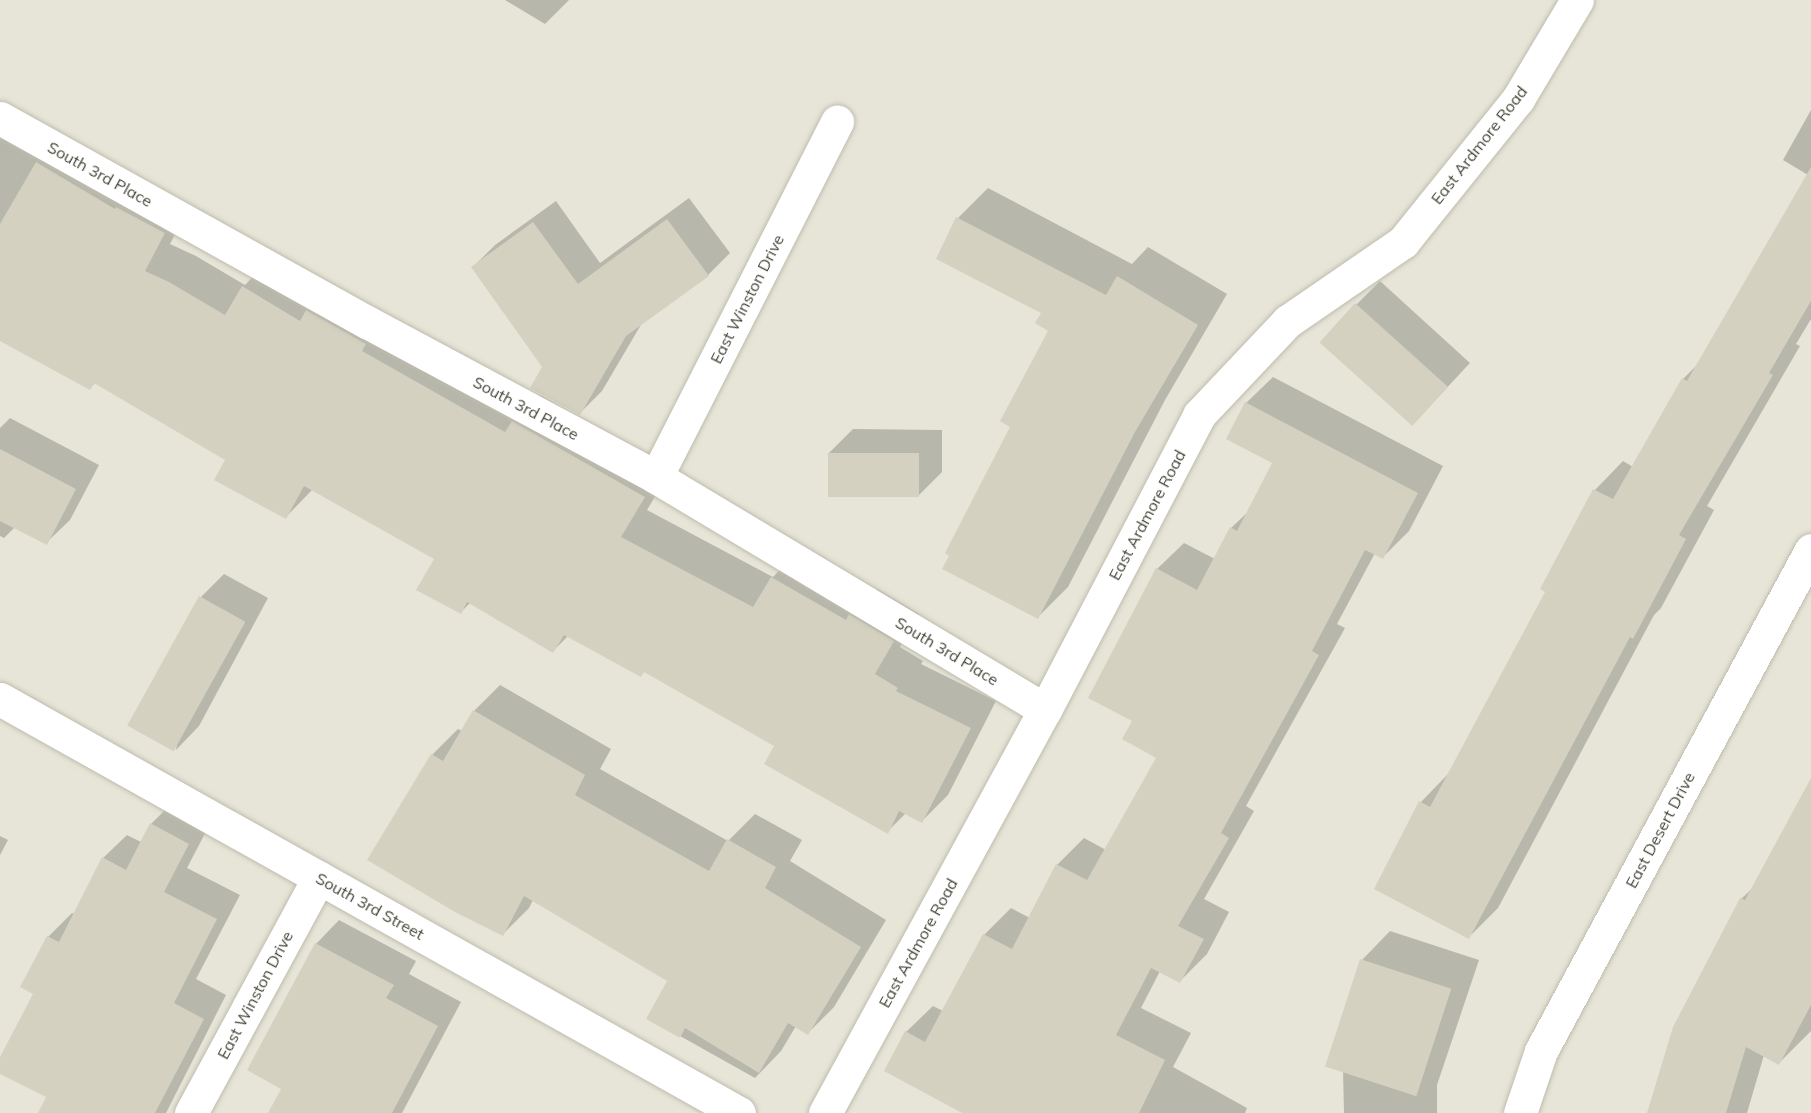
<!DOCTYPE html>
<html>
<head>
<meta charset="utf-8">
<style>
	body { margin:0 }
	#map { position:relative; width:1811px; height:1113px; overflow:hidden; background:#f3f2ea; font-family:Mulish,sans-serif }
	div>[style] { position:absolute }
	.residential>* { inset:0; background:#e7e5d8; transform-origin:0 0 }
	.shadow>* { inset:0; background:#0003 }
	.building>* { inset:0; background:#d4d1c0; transform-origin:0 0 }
	.roads { filter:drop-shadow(0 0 2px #bebcad) drop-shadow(0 0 2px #bebcad) }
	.minor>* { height:33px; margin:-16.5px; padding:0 16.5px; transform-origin:16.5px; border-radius:16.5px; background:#fff }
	span { translate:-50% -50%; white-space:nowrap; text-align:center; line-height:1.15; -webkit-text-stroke:4.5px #fff; paint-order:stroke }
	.street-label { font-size:16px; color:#464438 }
</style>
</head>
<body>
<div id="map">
	<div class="residential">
		<i style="left:0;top:0;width:1811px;height:1113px"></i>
	</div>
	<div class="shadow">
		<i style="clip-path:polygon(505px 0,569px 0,545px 24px)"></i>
		<i style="clip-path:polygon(1811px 110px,1811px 319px,1796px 344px,1800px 346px,1707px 506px,1714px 510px,1661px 608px,1654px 615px,1498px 908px,1469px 937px,1421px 802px,1449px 773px,1547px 592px,1542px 589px,1595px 490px,1623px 461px,1633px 467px,1683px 379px,1700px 362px,1808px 175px,1783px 160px)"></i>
		<i style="clip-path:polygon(0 117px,190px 206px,170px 244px,196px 256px,245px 285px,269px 260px,530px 405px,540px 395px,671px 470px,647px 510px,773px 577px,798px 551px,872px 593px,877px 589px,919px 614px,900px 647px,923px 661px,921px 664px,996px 701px,948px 795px,922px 821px,906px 813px,887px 832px,776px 746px,645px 671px,568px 636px,553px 651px,471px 602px,460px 613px,436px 559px,313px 489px,285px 518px,227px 459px,96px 382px,90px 388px,0 339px)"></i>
		<i style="clip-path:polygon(988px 188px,1132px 264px,1148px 247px,1227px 294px,1165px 400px,1068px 587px,1038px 617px,1012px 426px,1050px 331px,1043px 313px,958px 218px)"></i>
		<i style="clip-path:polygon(689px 198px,730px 253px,708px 275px,642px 323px,602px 391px,580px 413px,473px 267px,495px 245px,556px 201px,600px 263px)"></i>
		<i style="clip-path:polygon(1380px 281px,1470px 363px,1412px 425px,1356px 305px)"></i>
		<i style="clip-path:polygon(1273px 377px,1443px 466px,1409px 531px,1383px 557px,1375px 553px,1337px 624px,1345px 628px,1246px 806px,1254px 811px,1204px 899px,1229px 912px,1207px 954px,1180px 981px,1160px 971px,1141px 1008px,1191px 1033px,1173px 1067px,1247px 1108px,1245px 1113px,965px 1113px,906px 1032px,933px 1006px,943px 1011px,984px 935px,1011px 908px,1030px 918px,1057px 865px,1084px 838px,1106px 850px,1158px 758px,1134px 720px,1157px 569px,1184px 543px,1215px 559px,1231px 528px,1250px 510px,1274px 462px,1246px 403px)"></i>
		<i style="clip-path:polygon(10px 418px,99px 465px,70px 520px,46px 543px,15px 527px,4px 538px,0 536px,0 428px)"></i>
		<i style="clip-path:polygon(853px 429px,942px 430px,942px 472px,918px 496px,829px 453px)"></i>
		<i style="clip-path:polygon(224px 574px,268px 598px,199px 726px,176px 750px,201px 597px)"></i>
		<i style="clip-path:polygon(500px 685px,611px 749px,600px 769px,728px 841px,755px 814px,802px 840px,790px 861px,886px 920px,834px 1007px,808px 1033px,796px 1026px,781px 1051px,755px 1078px,648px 1018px,669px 981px,533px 900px,529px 908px,503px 934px,432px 755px,458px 729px,462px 731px,474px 711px)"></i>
		<i style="clip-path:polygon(1811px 779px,1811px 1031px,1779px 1063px,1764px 1055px,1747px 1113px,1649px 1113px,1741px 899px,1755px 886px)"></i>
		<i style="clip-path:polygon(174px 801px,212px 820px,187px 868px,240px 895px,196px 979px,226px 995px,166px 1113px,43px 1113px,48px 1097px,0 1072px,0 1060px,35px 993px,48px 937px,72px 913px,74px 914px,103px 858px,127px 835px,141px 842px,151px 824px)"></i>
		<i style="clip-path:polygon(0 836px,8px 840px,0 855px)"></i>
		<i style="clip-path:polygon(339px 920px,416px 961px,409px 974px,461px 1002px,402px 1113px,270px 1113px,283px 1088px,316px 944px)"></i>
		<i style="clip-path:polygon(1390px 931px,1479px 960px,1437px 1085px,1437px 1113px,1344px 1113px,1343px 1070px,1362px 960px)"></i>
	</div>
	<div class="building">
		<i style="clip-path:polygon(36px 162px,115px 209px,116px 207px,165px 233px,145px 271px,169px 282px,225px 315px,242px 286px,300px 321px,306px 310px,366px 344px,362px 351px,505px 432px,512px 421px,645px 497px,621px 537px,753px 607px,771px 577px,846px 620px,849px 614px,894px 641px,875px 674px,898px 688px,896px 691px,971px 728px,922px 823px,899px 811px,888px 834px,764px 764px,774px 746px,644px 672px,641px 677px,564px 635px,553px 653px,467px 602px,461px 614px,416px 590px,434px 559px,304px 486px,286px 519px,214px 480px,225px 460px,94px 383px,90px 390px,0 341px,0 224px)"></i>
		<i style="clip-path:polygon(1811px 167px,1811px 301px,1769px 373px,1773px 375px,1679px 535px,1686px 539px,1633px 639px,1630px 637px,1469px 939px,1374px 889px,1419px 801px,1430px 807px,1545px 592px,1540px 589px,1593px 489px,1613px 499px,1682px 378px,1687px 381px)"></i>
		<i style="clip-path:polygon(956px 217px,1106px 295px,1117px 276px,1198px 325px,1135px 432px,1038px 619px,942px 569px,949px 556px,945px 553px,1010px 427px,1000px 421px,1048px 331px,1035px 323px,1041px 313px,936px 259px)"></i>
		<i style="clip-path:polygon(667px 219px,709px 276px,626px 336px,580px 415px,530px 388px,542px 367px,471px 267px,533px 222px,578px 284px)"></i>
		<i style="left:1355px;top:303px;width:125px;height:53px;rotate:42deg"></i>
		<i style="clip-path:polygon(1245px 402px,1418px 493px,1383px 559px,1365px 550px,1312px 651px,1319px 655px,1221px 833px,1229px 838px,1178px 926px,1204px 939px,1180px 983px,1151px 968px,1116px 1035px,1165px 1060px,1139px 1113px,962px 1113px,884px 1071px,905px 1031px,925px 1042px,983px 934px,1012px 949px,1056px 864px,1087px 880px,1156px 758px,1122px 739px,1132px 721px,1088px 698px,1156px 568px,1197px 590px,1230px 527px,1237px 531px,1272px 463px,1226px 439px)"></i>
		<i style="clip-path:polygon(0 449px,76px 489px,47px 545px,0 521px)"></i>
		<i style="left:828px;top:453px;width:91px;height:44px"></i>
		<i style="left:199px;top:596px;width:53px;height:148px;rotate:29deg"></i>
		<i style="clip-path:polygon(473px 710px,585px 775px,575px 795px,709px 871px,727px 839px,776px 867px,765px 888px,861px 947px,808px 1035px,788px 1023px,759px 1073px,685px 1028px,680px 1038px,646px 1019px,667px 981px,524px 896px,503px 936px,455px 912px,367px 860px,431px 754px,443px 761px)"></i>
		<i style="clip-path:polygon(1811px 778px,1811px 1005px,1779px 1065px,1746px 1047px,1726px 1113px,1647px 1113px,1673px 1027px,1740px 898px,1745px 900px)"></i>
		<i style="clip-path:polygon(150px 823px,189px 844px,164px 892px,217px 919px,174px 1003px,204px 1019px,155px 1113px,38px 1113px,46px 1097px,0 1074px,0 1057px,33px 994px,20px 987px,47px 936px,59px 942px,102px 857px,126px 870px)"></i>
		<i style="clip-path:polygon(315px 943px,394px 985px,386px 998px,438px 1026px,392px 1113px,268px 1113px,281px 1089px,247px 1070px)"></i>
		<i style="left:1360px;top:959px;width:96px;height:113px;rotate:18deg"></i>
	</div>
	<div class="roads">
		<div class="minor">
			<i style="left:0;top:118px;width:420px;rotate:29.1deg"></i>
			<i style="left:367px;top:322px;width:328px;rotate:28.2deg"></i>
			<i style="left:656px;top:477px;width:453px;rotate:30.9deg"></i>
			<i style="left:656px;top:477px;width:399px;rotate:-63deg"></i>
			<i style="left:0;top:699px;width:847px;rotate:29.26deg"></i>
			<i style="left:191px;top:1113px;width:268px;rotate:-61.5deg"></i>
			<i style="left:825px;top:1113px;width:459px;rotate:-61.4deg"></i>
			<i style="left:1045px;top:710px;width:333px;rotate:-62.4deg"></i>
			<i style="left:1199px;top:415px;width:129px;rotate:-46.6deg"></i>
			<i style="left:1288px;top:321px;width:140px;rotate:-34.5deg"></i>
			<i style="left:1403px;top:242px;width:184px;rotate:-51.2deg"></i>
			<i style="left:1518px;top:99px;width:115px;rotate:-59.2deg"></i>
			<i style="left:1520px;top:1113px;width:65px;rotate:-71.3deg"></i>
			<i style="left:1541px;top:1051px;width:569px;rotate:-61.68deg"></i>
		</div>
	</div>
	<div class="street-label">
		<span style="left:1479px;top:145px;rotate:-52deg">East Ardmore Road</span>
		<span style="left:100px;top:174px;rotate:29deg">South 3rd Place</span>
		<span style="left:747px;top:299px;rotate:-63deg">East Winston Drive</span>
		<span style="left:526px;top:408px;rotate:28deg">South 3rd Place</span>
		<span style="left:1147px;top:515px;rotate:-62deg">East Ardmore Road</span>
		<span style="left:947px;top:651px;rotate:31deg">South 3rd Place</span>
		<span style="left:1660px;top:830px;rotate:-62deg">East Desert Drive</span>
		<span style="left:370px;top:906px;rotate:29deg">South 3rd Street</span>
		<span style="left:918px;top:943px;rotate:-61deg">East Ardmore Road</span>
		<span style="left:255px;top:995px;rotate:-62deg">East Winston Drive</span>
	</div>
</div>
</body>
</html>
